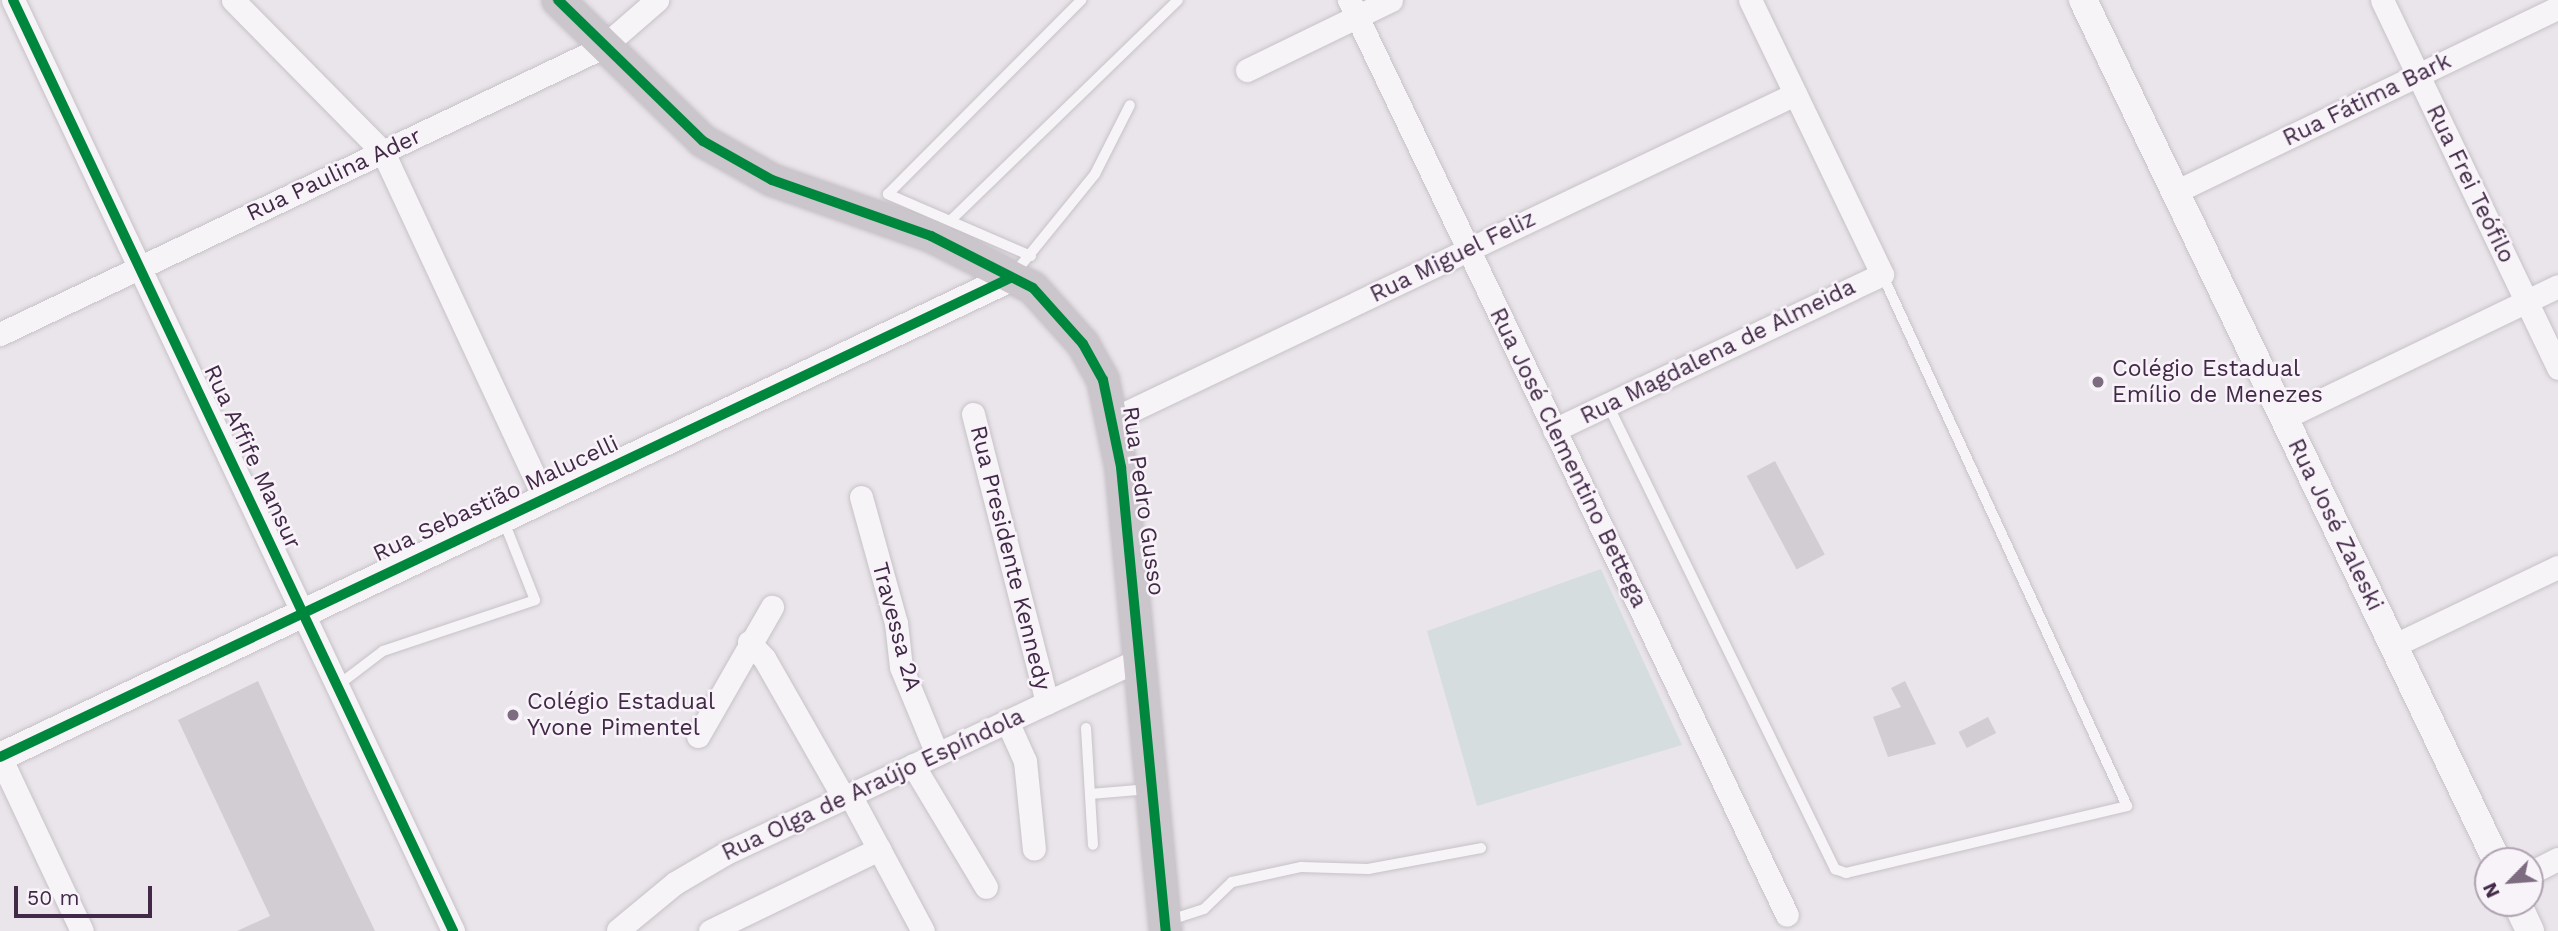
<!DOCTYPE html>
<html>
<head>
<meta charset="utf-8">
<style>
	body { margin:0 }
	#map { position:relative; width:2558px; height:931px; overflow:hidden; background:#eae5ea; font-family:"Work Sans",sans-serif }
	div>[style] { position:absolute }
	.green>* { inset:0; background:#d5dddf }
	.building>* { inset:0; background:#d2ccd3; transform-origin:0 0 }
	.roads { filter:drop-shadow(0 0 2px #c6c2c8) drop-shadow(0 0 2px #c6c2c8) }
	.service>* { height:10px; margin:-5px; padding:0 5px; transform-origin:5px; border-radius:5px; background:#f7f4f7 }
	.minor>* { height:23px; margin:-11.5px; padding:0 11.5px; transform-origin:11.5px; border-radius:11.5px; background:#f7f4f7 }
	.tertiary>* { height:28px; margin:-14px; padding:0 14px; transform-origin:14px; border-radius:14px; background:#f7f4f7 }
	.secondary>* { height:32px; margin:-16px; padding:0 16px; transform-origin:16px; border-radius:16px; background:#cbc5cc }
	.cycleway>* { height:10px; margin:-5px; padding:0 5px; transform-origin:5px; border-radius:5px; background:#00873e }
	.dots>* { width:19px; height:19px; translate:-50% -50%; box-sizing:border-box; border:4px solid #f8f3f9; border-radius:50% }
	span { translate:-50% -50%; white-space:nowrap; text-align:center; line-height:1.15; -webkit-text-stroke:5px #f8f3f9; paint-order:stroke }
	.street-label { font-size:23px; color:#422947 }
	.poi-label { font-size:23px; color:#422947 }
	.left { translate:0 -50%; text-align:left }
	.north { position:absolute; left:2474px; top:847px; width:70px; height:70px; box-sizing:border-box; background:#f8f3f9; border:2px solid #afa2b2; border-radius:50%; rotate:245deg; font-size:19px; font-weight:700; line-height:28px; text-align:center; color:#422947 }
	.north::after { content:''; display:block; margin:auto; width:24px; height:32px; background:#7d6b80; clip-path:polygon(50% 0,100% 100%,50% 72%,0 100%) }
	.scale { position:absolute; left:14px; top:886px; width:138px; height:32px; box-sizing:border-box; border:4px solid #422947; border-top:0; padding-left:9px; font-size:21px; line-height:24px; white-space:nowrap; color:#422947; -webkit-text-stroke:5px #f8f3f9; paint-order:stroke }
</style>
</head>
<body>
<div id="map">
	<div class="green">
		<i style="clip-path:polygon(1601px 569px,1682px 745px,1477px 806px,1427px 631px)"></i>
	</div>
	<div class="building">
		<i style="left:1775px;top:461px;width:106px;height:32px;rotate:62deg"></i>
		<i style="clip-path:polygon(258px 681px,307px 789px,375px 931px,237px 931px,270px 916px,178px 720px)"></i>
		<i style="clip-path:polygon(1905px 681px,1936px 744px,1888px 757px,1873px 717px,1901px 707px,1891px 688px)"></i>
		<i style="left:1988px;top:717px;width:18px;height:33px;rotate:63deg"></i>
	</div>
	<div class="roads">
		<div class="service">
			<i style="left:951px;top:220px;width:316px;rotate:-44.1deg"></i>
			<i style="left:1031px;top:256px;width:156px;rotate:-156.6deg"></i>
			<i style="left:888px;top:194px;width:274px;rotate:-45.1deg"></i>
			<i style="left:1013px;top:275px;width:130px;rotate:-50.9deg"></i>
			<i style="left:1095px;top:174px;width:77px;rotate:-63.1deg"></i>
			<i style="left:1608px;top:405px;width:517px;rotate:63.93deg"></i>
			<i style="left:1835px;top:869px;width:12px;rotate:20deg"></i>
			<i style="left:1846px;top:873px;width:289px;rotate:-13.4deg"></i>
			<i style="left:2127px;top:806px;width:586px;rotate:-114.73deg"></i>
			<i style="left:337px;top:686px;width:58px;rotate:-37.3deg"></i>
			<i style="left:383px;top:651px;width:160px;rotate:-18.5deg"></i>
			<i style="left:535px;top:600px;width:87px;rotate:-111.6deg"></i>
			<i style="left:1086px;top:728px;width:117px;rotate:86.6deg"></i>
			<i style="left:1090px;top:794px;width:60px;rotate:-4.8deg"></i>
			<i style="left:1167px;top:921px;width:39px;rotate:-18deg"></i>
			<i style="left:1204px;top:909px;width:39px;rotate:-44deg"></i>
			<i style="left:1232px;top:882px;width:71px;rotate:-12.3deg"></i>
			<i style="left:1301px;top:867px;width:67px;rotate:1.7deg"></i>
			<i style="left:1368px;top:869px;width:115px;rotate:-10.5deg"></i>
		</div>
		<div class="minor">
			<i style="left:13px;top:0;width:1030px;rotate:64.7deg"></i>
			<i style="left:233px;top:0;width:214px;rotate:45.4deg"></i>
			<i style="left:383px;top:152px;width:383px;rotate:65deg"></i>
			<i style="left:1349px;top:0;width:1014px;rotate:64.42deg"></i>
			<i style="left:2382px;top:0;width:408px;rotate:64.4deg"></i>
			<i style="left:1247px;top:70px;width:160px;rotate:-25.9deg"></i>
			<i style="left:2175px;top:192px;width:425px;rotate:-25.7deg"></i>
			<i style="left:0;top:334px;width:668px;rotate:-25.45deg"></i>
			<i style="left:603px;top:47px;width:72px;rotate:-41deg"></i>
			<i style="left:973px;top:414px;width:298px;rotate:75.6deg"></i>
			<i style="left:2284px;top:418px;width:304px;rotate:-25.7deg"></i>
			<i style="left:1111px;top:420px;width:758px;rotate:-25.48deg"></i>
			<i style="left:1554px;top:430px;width:363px;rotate:-25.4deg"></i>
			<i style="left:1882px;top:274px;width:304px;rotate:-115.7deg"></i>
			<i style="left:861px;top:497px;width:131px;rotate:74.5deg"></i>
			<i style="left:896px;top:623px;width:44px;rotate:83.5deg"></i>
			<i style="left:901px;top:667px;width:94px;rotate:67.5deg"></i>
			<i style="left:749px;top:642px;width:22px;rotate:47deg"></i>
			<i style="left:764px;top:658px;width:161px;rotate:60.3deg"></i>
			<i style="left:2393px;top:646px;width:183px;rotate:-25.6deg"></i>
			<i style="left:1007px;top:721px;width:44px;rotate:65.8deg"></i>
			<i style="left:1025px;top:761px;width:88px;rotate:84.2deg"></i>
			<i style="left:698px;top:736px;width:149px;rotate:-60.2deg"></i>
			<i style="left:0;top:757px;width:192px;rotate:64.8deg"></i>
			<i style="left:913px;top:765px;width:142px;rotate:59.1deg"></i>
			<i style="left:850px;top:795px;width:154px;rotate:61.8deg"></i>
			<i style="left:2530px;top:873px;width:31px;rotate:-27deg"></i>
			<i style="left:618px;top:930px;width:74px;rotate:-39.5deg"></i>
			<i style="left:675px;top:883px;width:59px;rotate:-30.5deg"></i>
			<i style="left:726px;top:853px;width:458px;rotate:-25.1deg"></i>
			<i style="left:710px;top:931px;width:188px;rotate:-25.9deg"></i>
		</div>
		<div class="tertiary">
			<i style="left:2083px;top:0;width:955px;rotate:64.32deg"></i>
			<i style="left:0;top:757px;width:1118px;rotate:-25.37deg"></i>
			<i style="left:2517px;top:903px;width:31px;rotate:65deg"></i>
		</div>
		<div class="secondary">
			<i style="left:558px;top:0;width:202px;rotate:44.2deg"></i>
			<i style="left:703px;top:141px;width:79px;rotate:29.5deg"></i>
			<i style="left:772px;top:180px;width:169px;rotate:19.4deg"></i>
			<i style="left:931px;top:236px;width:114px;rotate:27deg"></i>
			<i style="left:1033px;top:288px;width:75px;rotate:48.2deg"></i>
			<i style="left:1083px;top:344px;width:41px;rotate:60.9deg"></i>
			<i style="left:1103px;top:380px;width:89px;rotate:78.3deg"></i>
			<i style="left:1121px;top:467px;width:466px;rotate:84.5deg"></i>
		</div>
	</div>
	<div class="cycleway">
		<i style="left:13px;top:0;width:1030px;rotate:64.7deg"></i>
		<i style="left:558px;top:0;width:202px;rotate:44.2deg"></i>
		<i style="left:703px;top:141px;width:79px;rotate:29.5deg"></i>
		<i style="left:772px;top:180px;width:169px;rotate:19.4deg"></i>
		<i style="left:931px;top:236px;width:114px;rotate:27deg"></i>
		<i style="left:1033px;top:288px;width:75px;rotate:48.2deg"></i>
		<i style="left:1083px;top:344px;width:41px;rotate:60.9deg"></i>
		<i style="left:1103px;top:380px;width:89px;rotate:78.3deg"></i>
		<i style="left:1121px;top:467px;width:466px;rotate:84.5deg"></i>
		<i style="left:0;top:757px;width:1118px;rotate:-25.37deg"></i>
	</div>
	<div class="dots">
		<i style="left:2098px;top:382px;background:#7d6b80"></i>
		<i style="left:513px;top:715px;background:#7d6b80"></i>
	</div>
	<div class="street-label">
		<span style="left:2367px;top:100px;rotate:-26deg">Rua Fátima Bark</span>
		<span style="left:334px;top:175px;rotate:-25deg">Rua Paulina Ader</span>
		<span style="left:2470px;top:184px;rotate:64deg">Rua Frei Teófilo</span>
		<span style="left:1453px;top:257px;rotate:-26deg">Rua Miguel Feliz</span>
		<span style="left:1718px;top:352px;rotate:-26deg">Rua Magdalena de Almeida</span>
		<span style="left:252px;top:457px;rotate:65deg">Rua Affife Mansur</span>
		<span style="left:1568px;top:458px;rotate:64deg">Rua José Clementino Bettega</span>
		<span style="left:496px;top:499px;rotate:-25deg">Rua Sebastião Malucelli</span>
		<span style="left:1143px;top:501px;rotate:82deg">Rua Pedro Gusso</span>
		<span style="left:2335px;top:525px;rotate:64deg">Rua José Zaleski</span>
		<span style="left:1010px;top:558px;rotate:76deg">Rua Presidente Kennedy</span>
		<span style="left:896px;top:627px;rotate:75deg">Travessa 2A</span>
		<span style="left:873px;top:785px;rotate:-25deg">Rua Olga de Araújo Espíndola</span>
	</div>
	<div class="poi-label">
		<span class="left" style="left:2112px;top:382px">Colégio Estadual<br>Emílio de Menezes</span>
		<span class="left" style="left:527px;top:715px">Colégio Estadual<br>Yvone Pimentel</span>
	</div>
	<div class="north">N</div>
	<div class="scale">50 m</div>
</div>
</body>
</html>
